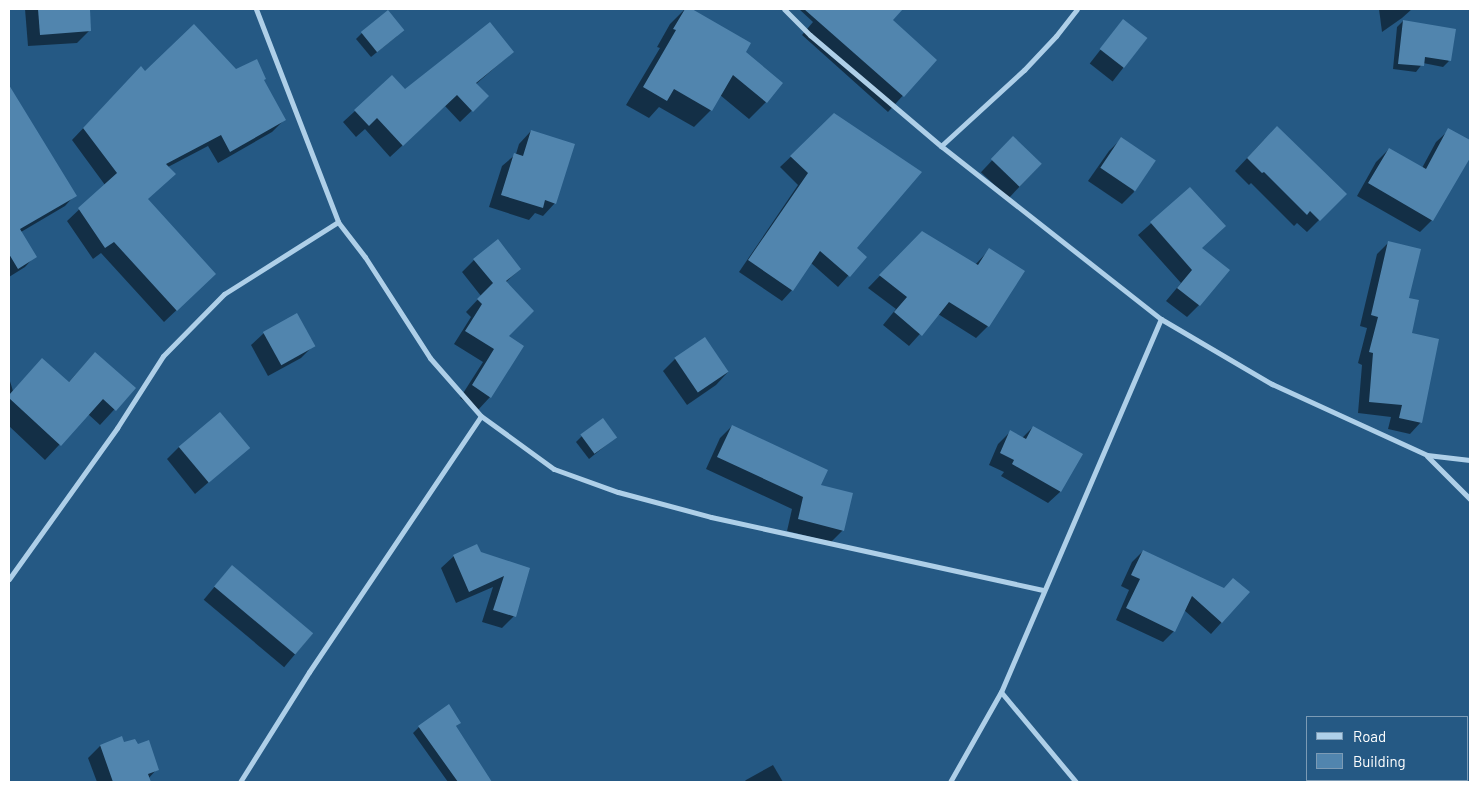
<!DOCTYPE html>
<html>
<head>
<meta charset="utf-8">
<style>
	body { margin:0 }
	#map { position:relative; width:1479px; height:791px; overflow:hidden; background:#255984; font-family:Barlow,sans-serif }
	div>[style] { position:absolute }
	.shadow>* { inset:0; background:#0007; transform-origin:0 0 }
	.building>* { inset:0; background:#5185ae; transform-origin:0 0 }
	.minor>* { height:5px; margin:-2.5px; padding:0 2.5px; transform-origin:2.5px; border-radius:2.5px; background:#aecfe8 }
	span { translate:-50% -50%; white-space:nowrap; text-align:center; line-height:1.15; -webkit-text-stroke:4px #255984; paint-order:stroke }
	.frame { position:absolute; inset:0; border:10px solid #fff; pointer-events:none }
	.legend { position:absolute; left:1306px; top:716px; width:162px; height:65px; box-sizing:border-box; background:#255984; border:1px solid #7c9bb5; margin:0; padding:6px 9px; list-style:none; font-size:15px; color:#fff }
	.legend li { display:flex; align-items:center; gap:10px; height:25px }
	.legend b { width:25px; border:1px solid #7c9bb5 }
</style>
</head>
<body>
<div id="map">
	<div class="shadow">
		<i style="clip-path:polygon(25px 9px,88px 9px,90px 30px,77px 43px,28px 46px)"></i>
		<i style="clip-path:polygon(685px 9px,690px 9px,749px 44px,744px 53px,766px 102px,749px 119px,720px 95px,711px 110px,694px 127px,659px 107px,649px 118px,626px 105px,660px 48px,657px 47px,670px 24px)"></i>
		<i style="clip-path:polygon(799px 9px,901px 9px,891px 20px,935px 60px,888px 112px,802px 35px,813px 22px)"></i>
		<i style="clip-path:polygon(1379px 9px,1412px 9px,1402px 18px,1382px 32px)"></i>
		<i style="left:1123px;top:21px;width:29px;height:54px;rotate:38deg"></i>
		<i style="clip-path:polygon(1403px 21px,1449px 61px,1443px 67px,1423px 63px,1416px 72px,1393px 69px,1397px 27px)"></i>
		<i style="clip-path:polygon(362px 33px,397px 36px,371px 57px,356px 39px)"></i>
		<i style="clip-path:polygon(513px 52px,476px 84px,487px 96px,460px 122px,445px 106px,390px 157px,365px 129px,356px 137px,343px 122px,355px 111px)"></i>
		<i style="clip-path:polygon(236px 71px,262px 81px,284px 120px,272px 132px,218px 163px,208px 146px,168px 167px,147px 200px,203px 285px,164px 322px,101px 253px,93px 259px,67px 221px,105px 185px,72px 140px,129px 80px,145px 72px)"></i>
		<i style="clip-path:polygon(9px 87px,75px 195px,65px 206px,21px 232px,35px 256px,25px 267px,9px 277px,9px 213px,26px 201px,9px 176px)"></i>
		<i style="clip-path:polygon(835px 115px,855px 248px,865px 257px,838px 287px,811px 263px,792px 290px,782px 301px,739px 272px,798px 185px,780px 167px)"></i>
		<i style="clip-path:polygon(1449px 130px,1470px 141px,1470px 154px,1432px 220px,1420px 232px,1357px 196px,1376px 162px,1389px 149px,1422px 168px,1436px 142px)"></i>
		<i style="clip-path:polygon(531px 131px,555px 203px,543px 216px,535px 213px,529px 220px,489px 207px,502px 166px,516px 154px,519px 144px)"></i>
		<i style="left:1013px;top:138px;width:38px;height:47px;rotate:43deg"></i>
		<i style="clip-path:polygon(1121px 139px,1134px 192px,1122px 204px,1088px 181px,1109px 151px)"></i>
		<i style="clip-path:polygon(1264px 140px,1345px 194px,1307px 232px,1297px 223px,1294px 226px,1251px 183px,1249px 185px,1235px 171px)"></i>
		<i style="clip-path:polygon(1190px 189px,1201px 248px,1199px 305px,1187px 317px,1166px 301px,1181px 283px,1138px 235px)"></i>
		<i style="clip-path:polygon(922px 232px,975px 265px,989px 250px,1023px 271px,988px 326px,976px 338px,938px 314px,909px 346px,883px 325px,896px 309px,868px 288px)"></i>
		<i style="clip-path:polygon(1389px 242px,1407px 299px,1421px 422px,1410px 434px,1388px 429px,1391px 417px,1358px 413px,1362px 365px,1358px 363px,1367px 328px,1360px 326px,1377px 254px)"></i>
		<i style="clip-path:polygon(474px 260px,520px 269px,506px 282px,507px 336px,490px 397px,478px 410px,460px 398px,483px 362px,454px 344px,471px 317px,466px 312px,481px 296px,462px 272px)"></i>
		<i style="clip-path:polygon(264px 333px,313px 346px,301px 358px,268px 376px,251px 345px)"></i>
		<i style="clip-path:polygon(95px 353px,134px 388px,100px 425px,88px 414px,45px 460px,9px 426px,9px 378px,13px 391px,42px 359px,68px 383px)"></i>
		<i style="clip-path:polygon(676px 358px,728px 372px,716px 385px,687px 405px,663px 371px)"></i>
		<i style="clip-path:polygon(732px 426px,819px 486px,843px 530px,831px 542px,787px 531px,792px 509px,706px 469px,720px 438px)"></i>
		<i style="clip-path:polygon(1033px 427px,1081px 454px,1060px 492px,1048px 503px,1001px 476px,1004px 472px,989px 465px,998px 444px,1010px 432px,1022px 438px)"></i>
		<i style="clip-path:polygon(582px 436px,610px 442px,589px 459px,576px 442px)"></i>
		<i style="clip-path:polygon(179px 447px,248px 448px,195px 494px,167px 459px)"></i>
		<i style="clip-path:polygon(1143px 551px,1224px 589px,1248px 593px,1211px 634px,1184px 610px,1174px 631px,1163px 642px,1116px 620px,1129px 590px,1121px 586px,1132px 562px)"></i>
		<i style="clip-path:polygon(480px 553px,529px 569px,514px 616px,502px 628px,482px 622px,493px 587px,456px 603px,441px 568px,454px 556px)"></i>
		<i style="left:232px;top:566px;width:105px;height:44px;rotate:40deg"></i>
		<i style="clip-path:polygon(460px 723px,455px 727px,487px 777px,481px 782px,448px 782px,413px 733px,419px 727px)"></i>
		<i style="clip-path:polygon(122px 738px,123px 744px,157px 769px,148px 779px,149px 782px,97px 782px,88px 758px,100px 746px)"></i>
		<i style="clip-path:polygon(773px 765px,783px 782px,744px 782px,746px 780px)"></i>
	</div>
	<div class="building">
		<i style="clip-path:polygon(38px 9px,90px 9px,91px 31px,40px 35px)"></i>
		<i style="clip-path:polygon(685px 9px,692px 9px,751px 43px,746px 52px,783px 83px,767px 103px,733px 75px,712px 111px,674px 89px,667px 101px,643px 87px,676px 30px,673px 29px)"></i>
		<i style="clip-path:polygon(804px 9px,903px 9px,893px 20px,937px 60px,904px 97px)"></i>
		<i style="left:388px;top:10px;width:26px;height:35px;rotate:51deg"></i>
		<i style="left:1123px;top:19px;width:31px;height:38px;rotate:38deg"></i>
		<i style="clip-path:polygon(1403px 20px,1456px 29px,1451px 61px,1425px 57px,1424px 66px,1398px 64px)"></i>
		<i style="clip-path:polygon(490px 22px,514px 52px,476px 83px,489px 96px,473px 112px,457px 95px,403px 146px,377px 118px,369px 126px,354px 110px,392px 75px,405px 89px)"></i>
		<i style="clip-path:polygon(194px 24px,236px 69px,257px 59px,266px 79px,264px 80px,286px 120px,230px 152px,221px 135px,166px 164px,176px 174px,148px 199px,216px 274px,177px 311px,114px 242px,105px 248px,78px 208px,117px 173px,83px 128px,141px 66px,145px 71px)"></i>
		<i style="clip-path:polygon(9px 85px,77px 196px,20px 229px,37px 257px,18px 269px,9px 254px)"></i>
		<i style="clip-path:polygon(834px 113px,922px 172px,857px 248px,867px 257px,850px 277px,820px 251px,793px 291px,748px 260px,808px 173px,790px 156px)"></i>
		<i style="clip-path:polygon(1277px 126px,1347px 194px,1320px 221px,1310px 211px,1307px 215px,1264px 172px,1262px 173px,1247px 158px)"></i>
		<i style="clip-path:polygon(1448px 128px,1470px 140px,1470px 158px,1433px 221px,1368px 183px,1389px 148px,1426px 169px)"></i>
		<i style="clip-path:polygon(531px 130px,575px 144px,556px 204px,545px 200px,543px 208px,501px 195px,514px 153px,523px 156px)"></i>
		<i style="left:1013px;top:136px;width:40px;height:32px;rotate:44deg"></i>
		<i style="left:1121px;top:137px;width:42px;height:37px;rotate:34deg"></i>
		<i style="clip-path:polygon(1190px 187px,1226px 226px,1202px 248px,1230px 270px,1200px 306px,1177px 288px,1192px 270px,1150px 222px)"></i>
		<i style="clip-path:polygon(922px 231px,978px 265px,989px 248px,1025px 271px,989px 327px,949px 302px,922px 336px,894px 312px,907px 297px,879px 275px)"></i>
		<i style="clip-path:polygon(498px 239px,521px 269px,506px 281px,534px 311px,509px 336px,524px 346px,491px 398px,472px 385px,494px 349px,465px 331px,482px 304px,477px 299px,493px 283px,473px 259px)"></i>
		<i style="clip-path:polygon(1388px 241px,1421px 249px,1409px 298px,1419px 300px,1412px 333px,1439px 339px,1422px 423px,1399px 418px,1402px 405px,1369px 402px,1373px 353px,1369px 352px,1378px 317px,1371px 315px)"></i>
		<i style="left:297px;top:313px;width:38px;height:39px;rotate:61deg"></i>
		<i style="left:705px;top:337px;width:42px;height:37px;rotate:56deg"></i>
		<i style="clip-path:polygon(95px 352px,136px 388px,116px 411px,103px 399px,61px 446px,9px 398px,9px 395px,42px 358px,69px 382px)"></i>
		<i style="left:220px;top:412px;width:47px;height:54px;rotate:50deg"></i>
		<i style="left:603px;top:418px;width:24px;height:28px;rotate:54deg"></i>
		<i style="clip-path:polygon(732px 425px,828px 470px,821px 485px,853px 493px,844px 531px,798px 519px,803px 497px,717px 457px)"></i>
		<i style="clip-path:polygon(1033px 426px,1083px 454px,1061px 492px,1012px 464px,1014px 460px,1000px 453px,1010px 430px,1026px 439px)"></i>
		<i style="clip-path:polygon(477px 544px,481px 552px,530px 568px,516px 617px,493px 610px,504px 576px,469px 592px,453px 555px)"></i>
		<i style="clip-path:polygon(1143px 550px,1224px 588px,1233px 578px,1250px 592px,1222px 623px,1192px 596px,1175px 632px,1126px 608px,1140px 579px,1131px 575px)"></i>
		<i style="left:232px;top:565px;width:106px;height:28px;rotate:40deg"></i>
		<i style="clip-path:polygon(449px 704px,461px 723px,456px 726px,492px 782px,458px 782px,418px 726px)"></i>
		<i style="clip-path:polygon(122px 736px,124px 742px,135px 739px,138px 744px,149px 740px,159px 770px,148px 774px,151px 782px,113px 782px,100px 745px)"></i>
	</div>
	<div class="minor">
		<i style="left:256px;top:9px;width:228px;rotate:68.9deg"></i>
		<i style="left:338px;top:222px;width:44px;rotate:52.4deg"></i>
		<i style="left:365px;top:257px;width:120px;rotate:57.2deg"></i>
		<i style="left:430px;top:358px;width:77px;rotate:48.7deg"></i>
		<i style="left:481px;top:416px;width:90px;rotate:36deg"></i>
		<i style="left:554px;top:469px;width:68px;rotate:19.8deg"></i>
		<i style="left:618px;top:492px;width:96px;rotate:15deg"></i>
		<i style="left:711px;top:517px;width:341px;rotate:12.4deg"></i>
		<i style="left:784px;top:9px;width:37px;rotate:45deg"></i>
		<i style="left:810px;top:35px;width:172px;rotate:40.3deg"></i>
		<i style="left:941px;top:146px;width:280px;rotate:38.2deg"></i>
		<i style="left:1161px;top:319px;width:129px;rotate:30.4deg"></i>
		<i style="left:1272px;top:384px;width:170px;rotate:24.6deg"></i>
		<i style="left:1427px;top:455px;width:43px;rotate:6.6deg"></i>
		<i style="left:941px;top:146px;width:113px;rotate:-42.5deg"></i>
		<i style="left:1024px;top:70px;width:47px;rotate:-46.7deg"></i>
		<i style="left:1056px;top:36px;width:34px;rotate:-52deg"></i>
		<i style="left:1427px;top:456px;width:61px;rotate:45deg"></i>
		<i style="left:9px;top:579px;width:186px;rotate:-54.4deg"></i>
		<i style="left:117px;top:428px;width:85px;rotate:-57.4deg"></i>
		<i style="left:163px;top:356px;width:87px;rotate:-45.5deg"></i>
		<i style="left:224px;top:294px;width:135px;rotate:-32.3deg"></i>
		<i style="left:1001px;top:692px;width:117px;rotate:50.2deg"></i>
		<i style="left:240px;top:782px;width:130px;rotate:-57.9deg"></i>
		<i style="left:309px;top:672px;width:308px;rotate:-56.1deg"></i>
		<i style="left:950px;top:782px;width:103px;rotate:-60.5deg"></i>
		<i style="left:1001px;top:692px;width:406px;rotate:-66.8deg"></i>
	</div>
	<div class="frame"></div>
	<ul class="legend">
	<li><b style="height:6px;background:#aecfe8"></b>Road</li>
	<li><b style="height:14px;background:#5185ae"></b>Building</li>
	</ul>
</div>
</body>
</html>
